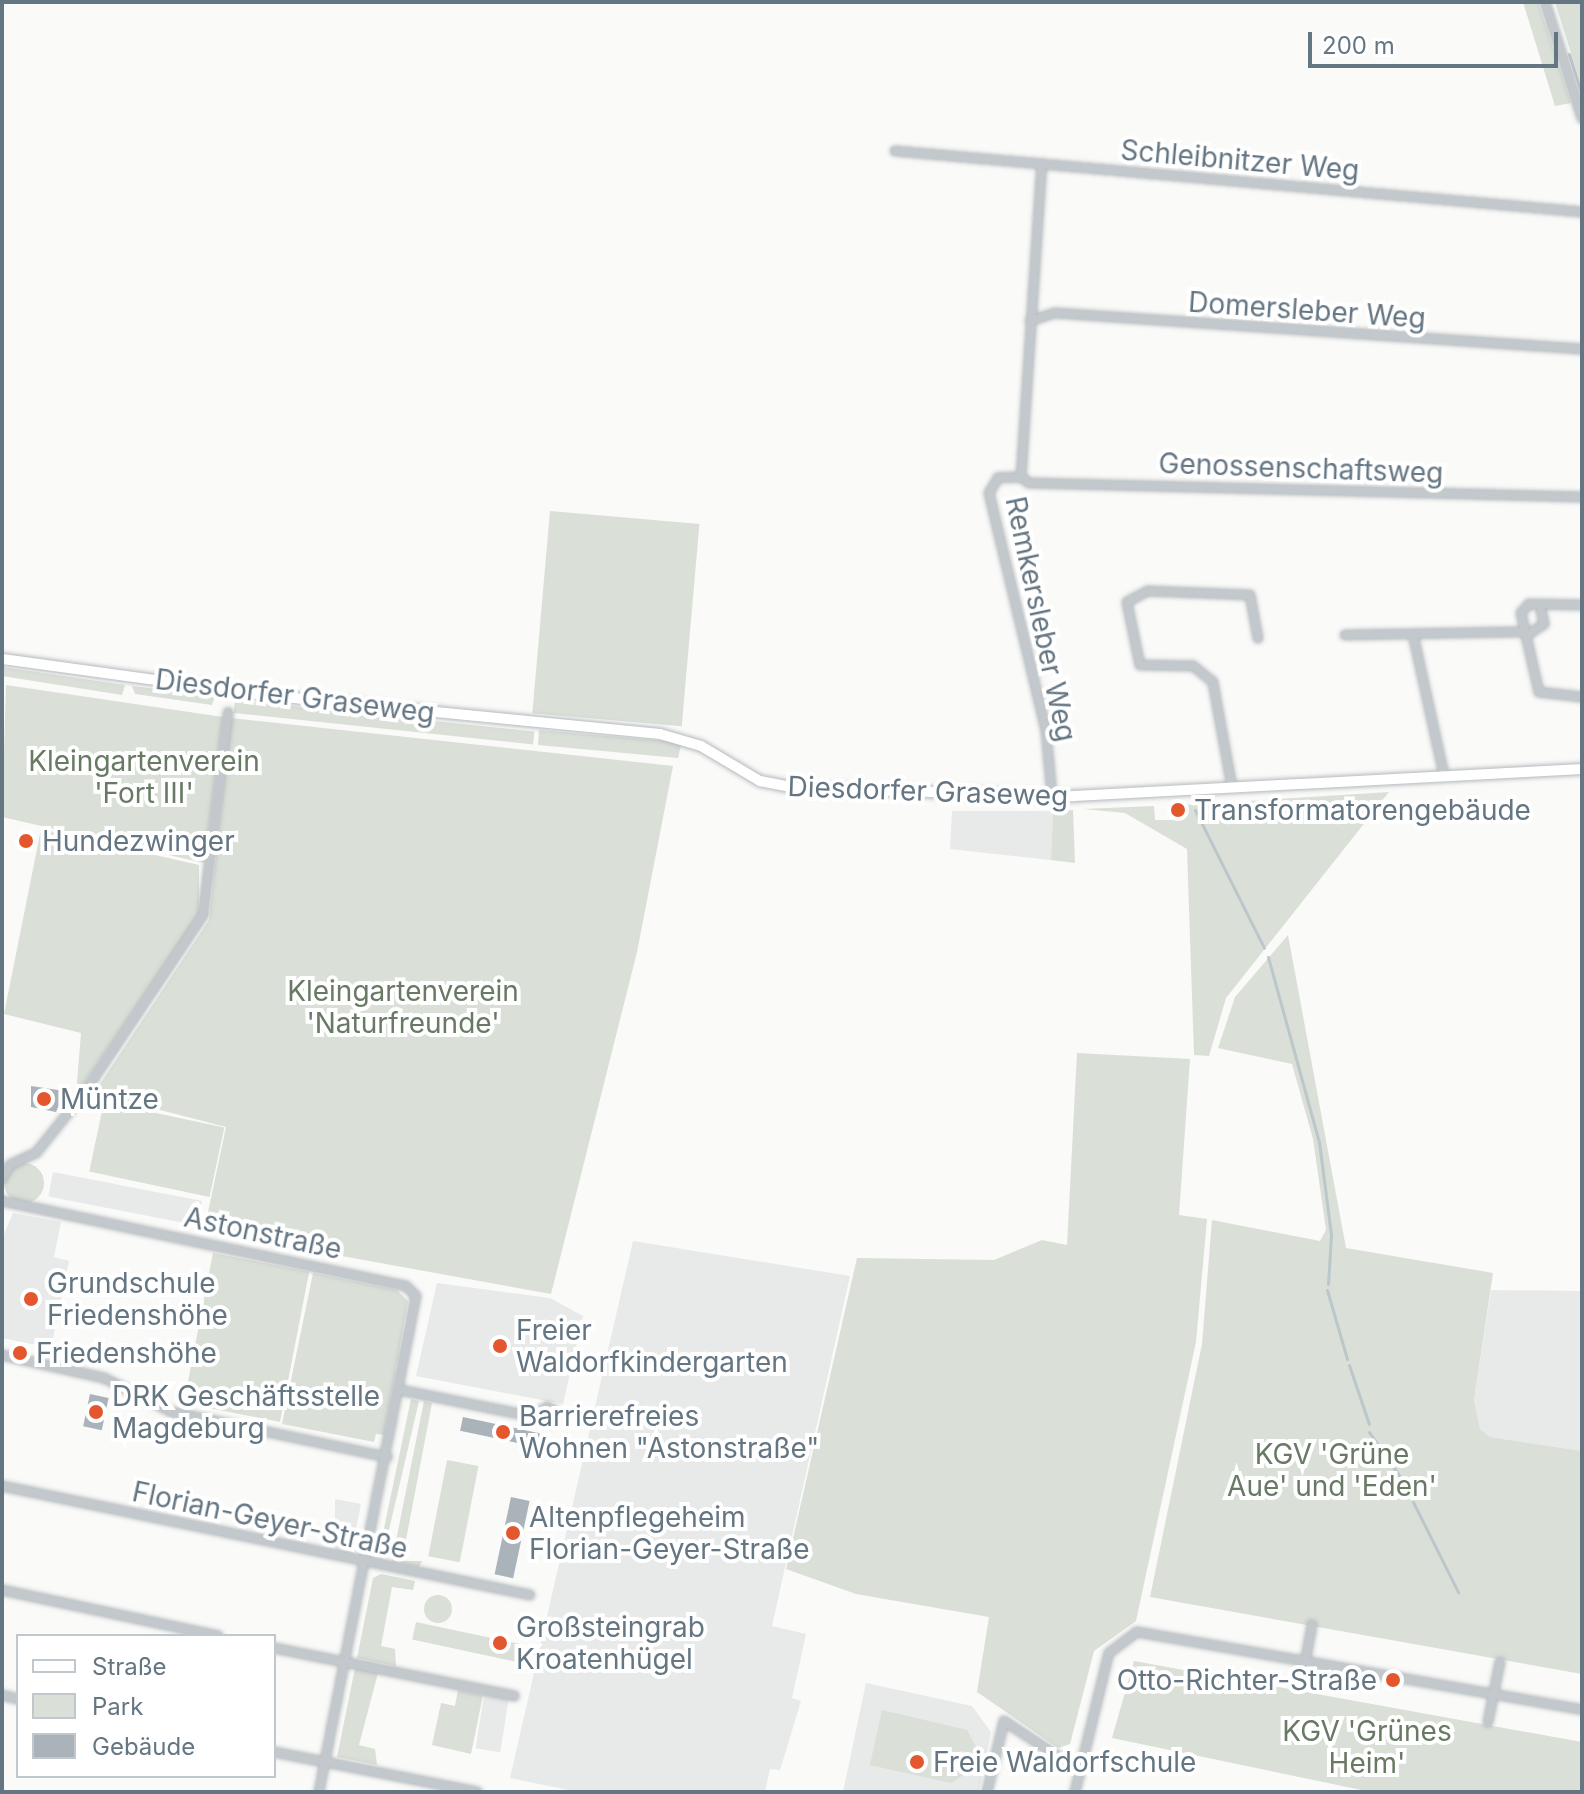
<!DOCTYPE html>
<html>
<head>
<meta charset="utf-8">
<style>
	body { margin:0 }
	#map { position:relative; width:1584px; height:1794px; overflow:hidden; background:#fafaf8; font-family:Inter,sans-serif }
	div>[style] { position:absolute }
	.built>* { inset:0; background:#e8e9e9; transform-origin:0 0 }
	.green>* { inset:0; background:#dadfd7; transform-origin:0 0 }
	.round { border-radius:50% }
	.stream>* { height:3px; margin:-1.5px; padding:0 1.5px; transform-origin:1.5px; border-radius:1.5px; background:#bbc7cb }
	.building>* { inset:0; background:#aab3b9; transform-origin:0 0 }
	.roads { filter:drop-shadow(0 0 2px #b5babe) drop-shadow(0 0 2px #b5babe) }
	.minor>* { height:8px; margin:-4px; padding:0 4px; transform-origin:4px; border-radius:4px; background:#c3c8cc }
	.major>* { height:10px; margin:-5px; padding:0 5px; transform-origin:5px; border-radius:5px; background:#fff }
	.dots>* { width:22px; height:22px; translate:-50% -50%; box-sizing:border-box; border:4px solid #fff; border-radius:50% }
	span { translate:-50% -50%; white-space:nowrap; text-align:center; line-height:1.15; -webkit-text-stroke:8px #fff; paint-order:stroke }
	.street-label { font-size:28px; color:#657683 }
	.park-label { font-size:28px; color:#687a64 }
	.poi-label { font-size:28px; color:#657683 }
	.left { translate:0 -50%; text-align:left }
	.right { translate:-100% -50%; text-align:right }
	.frame { position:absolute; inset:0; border:4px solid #657683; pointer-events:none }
	.legend { position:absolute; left:16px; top:1634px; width:260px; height:144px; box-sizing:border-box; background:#fff; border:2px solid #c1c8cd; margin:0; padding:10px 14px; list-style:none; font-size:24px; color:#657683 }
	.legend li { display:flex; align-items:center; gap:16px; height:40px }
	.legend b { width:40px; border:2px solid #c1c8cd }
	.scale { position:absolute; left:1308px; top:32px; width:250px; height:36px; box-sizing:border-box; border:4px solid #657683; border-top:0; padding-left:10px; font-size:24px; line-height:28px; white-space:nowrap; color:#657683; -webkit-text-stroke:6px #fff; paint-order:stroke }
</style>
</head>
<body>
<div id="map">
	<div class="built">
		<i style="clip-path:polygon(952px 811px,1053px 811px,1051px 860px,950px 849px)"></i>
		<i style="left:53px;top:1172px;width:152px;height:25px;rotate:11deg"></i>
		<i style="clip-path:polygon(13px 1213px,61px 1222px,54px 1257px,69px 1261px,51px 1348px,2px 1338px,2px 1239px)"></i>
		<i style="clip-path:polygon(633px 1241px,850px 1276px,772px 1626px,806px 1634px,792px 1698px,801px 1701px,780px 1770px,770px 1769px,765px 1792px,578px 1792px,510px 1778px)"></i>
		<i style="clip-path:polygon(437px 1283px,550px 1298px,583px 1316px,563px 1404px,416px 1376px)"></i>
		<i style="clip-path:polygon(1491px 1290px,1582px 1291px,1582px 1451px,1490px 1437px,1480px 1429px,1474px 1400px)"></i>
		<i style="clip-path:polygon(335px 1499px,361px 1504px,351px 1554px,335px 1550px)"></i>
		<i style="clip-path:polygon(866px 1683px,972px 1706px,991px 1732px,979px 1792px,843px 1792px)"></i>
		<i style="left:484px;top:1695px;width:25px;height:54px;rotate:9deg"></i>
	</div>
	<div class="green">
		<i style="clip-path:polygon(1523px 2px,1538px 2px,1571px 103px,1555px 106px)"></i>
		<i style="clip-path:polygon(1555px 2px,1582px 2px,1582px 88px)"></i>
		<i style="left:550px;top:511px;width:150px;height:203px;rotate:5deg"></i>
		<i style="clip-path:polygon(2px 667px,125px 685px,122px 695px,2px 676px)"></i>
		<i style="clip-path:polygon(6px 685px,223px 717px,204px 863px,2px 817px)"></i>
		<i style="clip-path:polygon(132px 686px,215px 696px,212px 705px,135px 694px)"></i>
		<i style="left:235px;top:700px;width:301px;height:13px;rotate:6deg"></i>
		<i style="clip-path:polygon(231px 718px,673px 766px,637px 952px,551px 1294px,204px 1231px,226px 1127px,94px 1093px,209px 920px)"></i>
		<i style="clip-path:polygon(539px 730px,676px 742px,681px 745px,678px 758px,538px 745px)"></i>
		<i style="clip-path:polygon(1389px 792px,1226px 998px,1209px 1056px,1194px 1055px,1187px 849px,1125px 813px,1083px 809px,1154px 806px,1155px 820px,1183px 820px,1184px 805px)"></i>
		<i style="clip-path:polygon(1073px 810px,1075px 863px,1051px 860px,1053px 811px)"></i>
		<i style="clip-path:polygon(41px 829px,199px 865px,199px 914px,76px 1095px,81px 1033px,4px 1014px)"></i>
		<i style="clip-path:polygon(1288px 935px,1346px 1248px,1493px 1273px,1474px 1400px,1480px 1429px,1490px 1437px,1582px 1451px,1582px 1674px,1150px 1597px,1202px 1344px,1212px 1220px,1320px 1241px,1326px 1230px,1313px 1139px,1292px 1064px,1218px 1048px,1235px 997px)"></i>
		<i style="clip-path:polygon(1077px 1053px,1190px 1059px,1179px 1215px,1207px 1219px,1196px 1342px,1136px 1621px,1094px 1651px,1070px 1744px,1058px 1748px,977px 1692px,989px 1617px,856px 1594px,786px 1569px,857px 1258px,994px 1260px,1042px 1240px,1067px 1245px)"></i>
		<i style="left:104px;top:1102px;width:123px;height:71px;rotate:12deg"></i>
		<i class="round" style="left:4px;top:1163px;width:40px;height:40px"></i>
		<i style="left:213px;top:1253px;width:98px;height:153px;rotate:11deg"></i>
		<i style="clip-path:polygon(313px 1273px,397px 1290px,408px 1301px,384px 1435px,376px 1434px,374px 1442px,282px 1424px)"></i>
		<i style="clip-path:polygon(411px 1399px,419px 1401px,382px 1560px,378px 1557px)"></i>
		<i style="clip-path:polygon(424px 1401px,432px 1403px,402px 1561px,422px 1561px,419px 1567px,392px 1561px)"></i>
		<i style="left:447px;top:1460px;width:32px;height:98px;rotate:11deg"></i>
		<i style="clip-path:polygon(381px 1574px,415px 1581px,413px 1590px,392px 1587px,381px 1646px,395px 1649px,396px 1666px,357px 1658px,373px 1578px)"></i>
		<i class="round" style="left:424px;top:1595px;width:28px;height:28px"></i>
		<i style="left:416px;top:1622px;width:105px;height:18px;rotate:12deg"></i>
		<i style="clip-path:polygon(1134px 1661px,1582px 1742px,1582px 1792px,1371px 1792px,1112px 1738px)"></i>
		<i style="clip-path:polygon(355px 1668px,378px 1673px,359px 1745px,375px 1749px,377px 1765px,337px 1757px)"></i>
		<i style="clip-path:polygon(458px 1690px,483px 1695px,471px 1754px,432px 1745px,441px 1703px,455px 1706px)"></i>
		<i style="clip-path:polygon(882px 1710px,967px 1730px,976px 1747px,970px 1771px,951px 1783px,870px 1765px)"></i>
	</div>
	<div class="stream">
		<i style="left:1569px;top:54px;width:43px;rotate:72.4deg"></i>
		<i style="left:1195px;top:810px;width:154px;rotate:63.4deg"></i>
		<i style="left:1268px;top:957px;width:192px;rotate:74.6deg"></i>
		<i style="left:1319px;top:1142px;width:94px;rotate:82.6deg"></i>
		<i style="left:1331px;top:1235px;width:49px;rotate:93.5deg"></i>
		<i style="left:1327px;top:1290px;width:72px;rotate:73.8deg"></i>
		<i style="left:1349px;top:1365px;width:62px;rotate:71.3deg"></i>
		<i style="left:1369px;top:1432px;width:72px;rotate:55.2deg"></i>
		<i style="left:1413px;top:1502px;width:101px;rotate:63.4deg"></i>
	</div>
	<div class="building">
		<i style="clip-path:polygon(31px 1086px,65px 1091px,56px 1112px,31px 1107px)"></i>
		<i style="left:90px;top:1394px;width:19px;height:33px;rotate:12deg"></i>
		<i style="left:463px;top:1417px;width:85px;height:14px;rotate:12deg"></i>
		<i style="left:511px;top:1497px;width:19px;height:79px;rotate:12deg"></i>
	</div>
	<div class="roads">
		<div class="minor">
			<i style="left:1545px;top:2px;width:122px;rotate:72.3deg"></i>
			<i style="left:895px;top:151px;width:690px;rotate:5.07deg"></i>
			<i style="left:1030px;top:321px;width:26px;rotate:-18deg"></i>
			<i style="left:1055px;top:313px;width:528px;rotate:3.91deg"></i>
			<i style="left:1021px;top:477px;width:10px;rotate:37deg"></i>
			<i style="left:1029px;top:483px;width:553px;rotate:1.45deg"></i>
			<i style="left:1021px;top:477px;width:23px;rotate:178deg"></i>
			<i style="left:998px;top:478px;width:17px;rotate:121deg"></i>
			<i style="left:989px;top:493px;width:245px;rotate:76.5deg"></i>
			<i style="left:1046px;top:731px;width:65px;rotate:84.7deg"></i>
			<i style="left:1021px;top:477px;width:314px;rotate:-86.2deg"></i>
			<i style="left:1582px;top:605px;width:53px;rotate:-178.9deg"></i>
			<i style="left:1529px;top:604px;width:12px;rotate:132deg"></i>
			<i style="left:1521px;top:613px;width:81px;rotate:77.2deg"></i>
			<i style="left:1539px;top:692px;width:43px;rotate:6.6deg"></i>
			<i style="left:1413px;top:634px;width:144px;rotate:77.6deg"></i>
			<i style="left:1345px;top:635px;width:180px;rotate:-1deg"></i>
			<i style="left:1526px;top:636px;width:22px;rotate:-34deg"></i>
			<i style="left:1544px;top:624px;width:19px;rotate:-102deg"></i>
			<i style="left:1232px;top:787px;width:107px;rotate:-100.3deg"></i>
			<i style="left:1213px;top:682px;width:26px;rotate:-141deg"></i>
			<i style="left:1193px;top:666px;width:53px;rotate:-178.9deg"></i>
			<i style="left:1140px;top:665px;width:64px;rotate:-101.7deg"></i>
			<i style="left:1127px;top:602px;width:24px;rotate:-28deg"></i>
			<i style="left:1148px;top:591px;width:102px;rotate:2.2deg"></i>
			<i style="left:1250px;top:595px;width:44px;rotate:79.5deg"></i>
			<i style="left:2px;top:1179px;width:16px;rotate:-60deg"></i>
			<i style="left:10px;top:1165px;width:29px;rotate:-25deg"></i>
			<i style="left:36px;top:1153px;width:77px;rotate:-51.3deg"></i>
			<i style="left:84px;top:1093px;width:214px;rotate:-56.2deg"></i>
			<i style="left:203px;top:915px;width:204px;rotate:-82.9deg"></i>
			<i style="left:2px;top:1201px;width:413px;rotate:11.9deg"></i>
			<i style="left:406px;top:1286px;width:14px;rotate:45deg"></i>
			<i style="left:416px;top:1296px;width:505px;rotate:101.07deg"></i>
			<i style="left:2px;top:1355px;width:105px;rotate:12.7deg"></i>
			<i style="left:104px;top:1378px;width:76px;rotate:26.6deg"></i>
			<i style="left:172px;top:1412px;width:220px;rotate:11.8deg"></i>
			<i style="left:400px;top:1390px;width:158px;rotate:11.3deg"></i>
			<i style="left:555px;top:1421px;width:10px;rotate:-90deg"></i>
			<i style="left:555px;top:1411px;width:9px;rotate:-153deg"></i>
			<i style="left:547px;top:1407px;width:17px;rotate:147deg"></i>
			<i style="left:2px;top:1486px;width:539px;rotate:11.66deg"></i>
			<i style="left:2px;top:1590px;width:221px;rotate:12deg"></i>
			<i style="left:274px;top:1648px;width:245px;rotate:11.3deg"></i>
			<i style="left:1301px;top:1686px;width:62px;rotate:-79.8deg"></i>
			<i style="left:2px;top:1695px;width:16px;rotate:14deg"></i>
			<i style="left:1488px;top:1722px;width:61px;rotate:-78.7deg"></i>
			<i style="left:274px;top:1752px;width:207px;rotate:11.1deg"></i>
			<i style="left:987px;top:1792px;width:73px;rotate:-76.5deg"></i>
			<i style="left:1004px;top:1721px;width:91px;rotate:33.3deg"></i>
			<i style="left:1075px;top:1792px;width:143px;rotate:-76.3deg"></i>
			<i style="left:1109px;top:1653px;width:35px;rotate:-37deg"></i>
			<i style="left:1137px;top:1632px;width:452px;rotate:9.9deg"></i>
		</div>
		<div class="major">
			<i style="left:2px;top:659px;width:274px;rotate:7.8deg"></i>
			<i style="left:273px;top:696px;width:389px;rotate:5.6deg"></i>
			<i style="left:660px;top:734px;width:43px;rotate:16.3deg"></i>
			<i style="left:701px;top:746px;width:69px;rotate:30.7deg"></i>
			<i style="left:760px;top:781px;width:38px;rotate:11deg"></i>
			<i style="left:797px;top:788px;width:277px;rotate:1.7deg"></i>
			<i style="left:1074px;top:796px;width:509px;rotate:-3.04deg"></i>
		</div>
	</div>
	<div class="dots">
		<i style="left:1178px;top:810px;background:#e4572e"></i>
		<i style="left:26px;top:841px;background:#e4572e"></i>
		<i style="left:44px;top:1099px;background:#e4572e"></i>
		<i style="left:31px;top:1299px;background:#e4572e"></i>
		<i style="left:500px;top:1346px;background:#e4572e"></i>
		<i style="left:20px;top:1353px;background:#e4572e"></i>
		<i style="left:96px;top:1412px;background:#e4572e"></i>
		<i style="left:503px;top:1432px;background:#e4572e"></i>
		<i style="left:513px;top:1533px;background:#e4572e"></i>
		<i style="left:500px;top:1643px;background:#e4572e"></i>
		<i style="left:1393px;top:1680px;background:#e4572e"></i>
		<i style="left:917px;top:1762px;background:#e4572e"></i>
	</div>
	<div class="street-label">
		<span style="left:1240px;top:160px;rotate:5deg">Schleibnitzer Weg</span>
		<span style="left:1307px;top:310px;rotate:4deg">Domersleber Weg</span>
		<span style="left:1301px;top:468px;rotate:2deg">Genossenschaftsweg</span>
		<span style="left:1041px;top:619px;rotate:78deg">Remkersleber Weg</span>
		<span style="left:295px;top:696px;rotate:7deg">Diesdorfer Graseweg</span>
		<span style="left:928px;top:791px;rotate:2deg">Diesdorfer Graseweg</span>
		<span style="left:263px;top:1233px;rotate:12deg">Astonstraße</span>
		<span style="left:270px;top:1520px;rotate:12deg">Florian-Geyer-Straße</span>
	</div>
	<div class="park-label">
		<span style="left:144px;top:777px">Kleingartenverein<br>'Fort III'</span>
		<span style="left:403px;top:1007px">Kleingartenverein<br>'Naturfreunde'</span>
		<span style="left:1332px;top:1470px">KGV 'Grüne<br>Aue' und 'Eden'</span>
		<span style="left:1367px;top:1747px">KGV 'Grünes<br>Heim'</span>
	</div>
	<div class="poi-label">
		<span class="left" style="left:1194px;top:810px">Transformatorengebäude</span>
		<span class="left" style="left:42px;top:841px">Hundezwinger</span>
		<span class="left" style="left:60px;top:1099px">Müntze</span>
		<span class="left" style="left:47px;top:1299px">Grundschule<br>Friedenshöhe</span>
		<span class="left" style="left:516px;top:1346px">Freier<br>Waldorfkindergarten</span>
		<span class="left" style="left:36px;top:1353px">Friedenshöhe</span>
		<span class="left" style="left:112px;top:1412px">DRK Geschäftsstelle<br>Magdeburg</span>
		<span class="left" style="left:519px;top:1432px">Barrierefreies<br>Wohnen "Astonstraße"</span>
		<span class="left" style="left:529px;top:1533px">Altenpflegeheim<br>Florian-Geyer-Straße</span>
		<span class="left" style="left:516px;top:1643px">Großsteingrab<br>Kroatenhügel</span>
		<span class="right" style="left:1377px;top:1680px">Otto-Richter-Straße</span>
		<span class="left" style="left:933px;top:1762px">Freie Waldorfschule</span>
	</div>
	<div class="frame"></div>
	<ul class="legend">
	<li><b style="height:10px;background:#fff"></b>Straße</li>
	<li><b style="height:22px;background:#dadfd7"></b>Park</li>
	<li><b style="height:22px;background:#aab3b9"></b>Gebäude</li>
	</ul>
	<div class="scale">200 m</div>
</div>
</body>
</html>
